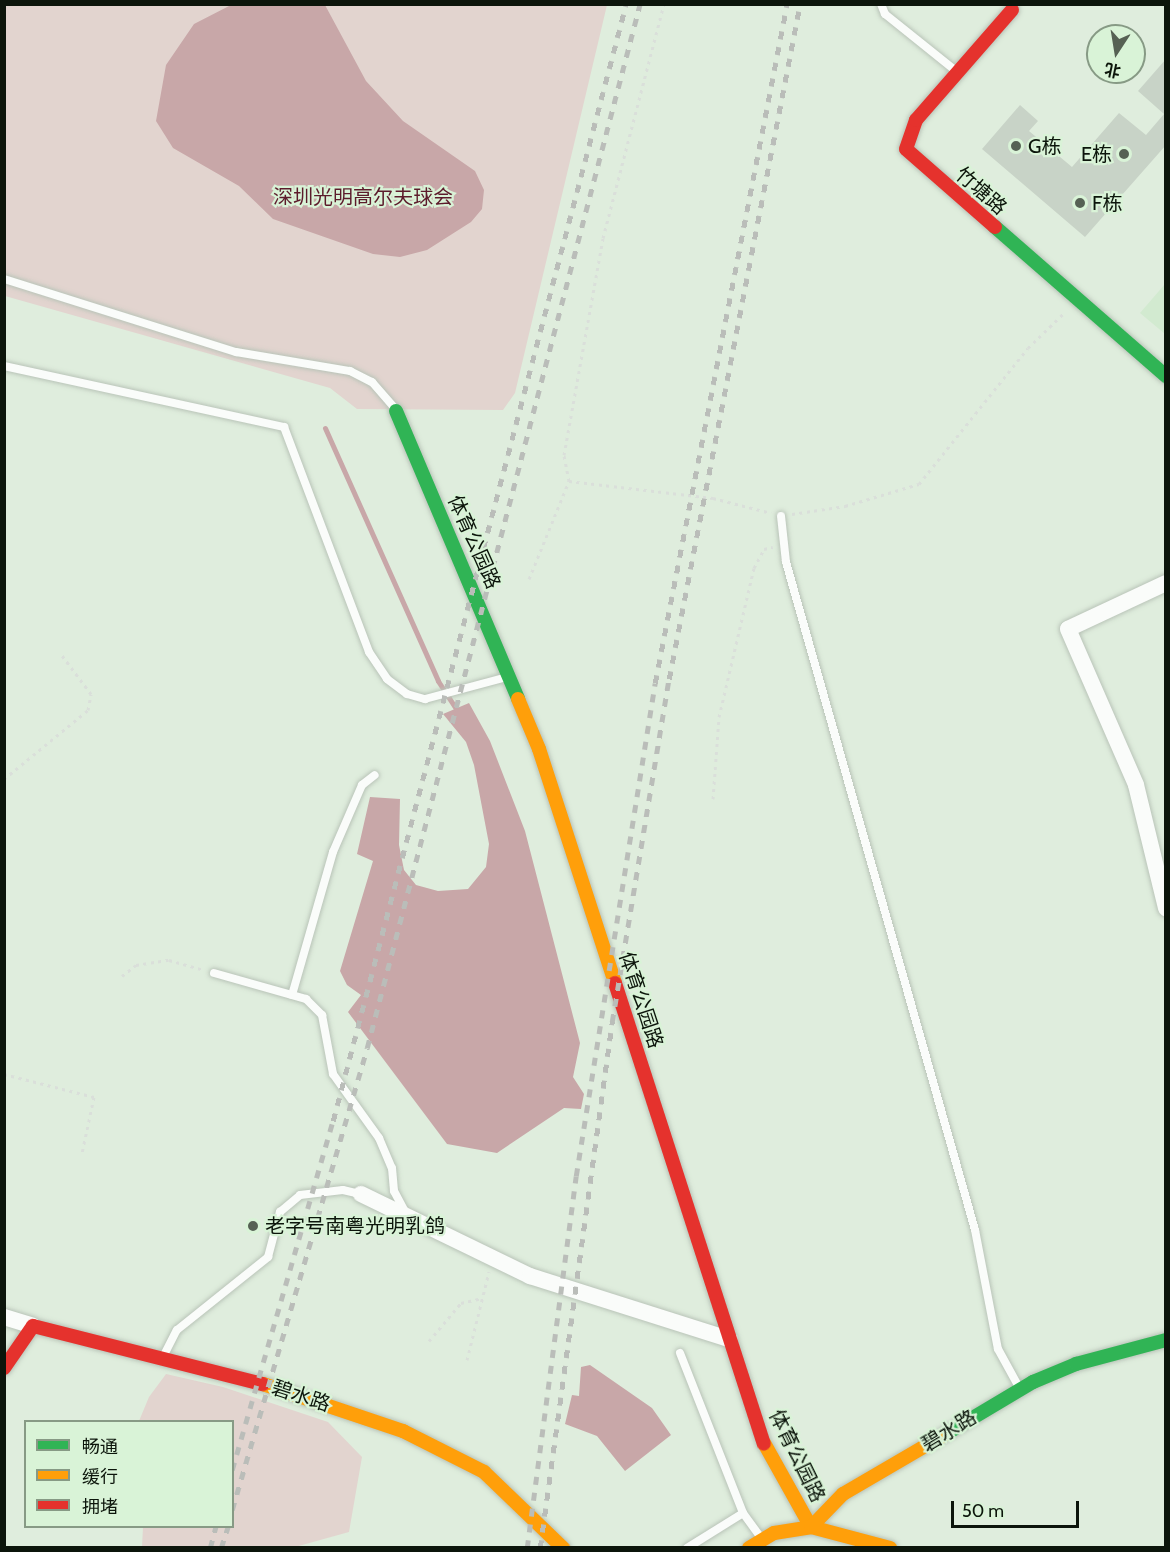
<!DOCTYPE html>
<html>
<head>
<meta charset="utf-8">
<style>
	body { margin:0 }
	#map { position:relative; width:1170px; height:1552px; overflow:hidden; background:#dfeddd; font-family:Cabin,"Noto Sans SC",sans-serif }
	div>[style] { position:absolute }
	.built>* { inset:0; background:#d2ead0 }
	.green>* { inset:0; background:#e2d4cf }
	.water>* { inset:0; background:#c8a7a8 }
	.stream>* { height:5px; margin:-2.5px; padding:0 2.5px; transform-origin:2.5px; border-radius:2.5px; background:#c8a7a8 }
	.building>* { inset:0; background:#c8d3c7 }
	.path>* { height:3px; margin-top:-1.5px; transform-origin:0; background:repeating-linear-gradient(90deg,#dadfda 0 3px,transparent 0 7.5px) }
	.roads { filter:drop-shadow(0 0 2px #b9c4b8) drop-shadow(0 0 2px #b9c4b8) }
	.lane>* { height:8px; margin:-4px; padding:0 4px; transform-origin:4px; border-radius:4px; background:#fafcfa }
	.street>* { height:16px; margin:-8px; padding:0 8px; transform-origin:8px; border-radius:8px; background:#fafcfa }
	.fast>* { height:14px; margin:-7px; padding:0 7px; transform-origin:7px; border-radius:7px; background:#30b455 }
	.slow>* { height:14px; margin:-7px; padding:0 7px; transform-origin:7px; border-radius:7px; background:#ff9f0a }
	.jam>* { height:14px; margin:-7px; padding:0 7px; transform-origin:7px; border-radius:7px; background:#e5322d }
	.rail>* { height:4.5px; margin-top:-2.25px; transform-origin:0; background:repeating-linear-gradient(90deg,#babdb9 0 8px,transparent 0 16px) }
	.dots>* { width:16px; height:16px; translate:-50% -50%; box-sizing:border-box; border:3px solid #d9f3d7; border-radius:50% }
	span { translate:-50% -50%; white-space:nowrap; text-align:center; line-height:1.15; -webkit-text-stroke:4.5px #d9f3d7; paint-order:stroke }
	.poi-label { font-size:20px; color:#0c150b }
	.left { translate:0 -50%; text-align:left }
	.right { translate:-100% -50%; text-align:right }
	.street-label { font-size:20px; color:#0c150b }
	.park-label { font-size:20px; color:#5c1b2b }
	.frame { position:absolute; inset:0; border:6px solid #0c150b; pointer-events:none }
	.legend { position:absolute; left:24px; top:1420px; width:210px; height:108px; box-sizing:border-box; background:#d9f3d7; border:2px solid #879a85; margin:0; padding:8px 10px; list-style:none; font-size:18px; color:#0c150b }
	.legend li { display:flex; align-items:center; gap:12px; height:30px }
	.legend b { width:30px; border:2px solid #879a85 }
	.north { position:absolute; left:1086px; top:24px; width:60px; height:60px; box-sizing:border-box; background:#d9f3d7; border:2px solid #879a85; border-radius:50%; rotate:192deg; font-size:16px; font-weight:700; line-height:24px; text-align:center; color:#0c150b }
	.north::after { content:''; display:block; margin:auto; width:21px; height:27px; background:#566154; clip-path:polygon(50% 0,100% 100%,50% 72%,0 100%) }
	.scale { position:absolute; left:951px; top:1501px; width:128px; height:27px; box-sizing:border-box; border:3px solid #0c150b; border-top:0; padding-left:8px; font-size:18px; line-height:21px; white-space:nowrap; color:#0c150b; -webkit-text-stroke:4px #d9f3d7; paint-order:stroke }
</style>
</head>
<body>
<div id="map">
	<div class="built">
		<i style="clip-path:polygon(1165px 284px,1165px 334px,1140px 313px)"></i>
	</div>
	<div class="green">
		<i style="clip-path:polygon(5px 5px,607px 5px,515px 393px,503px 410px,357px 409px,330px 388px,5px 296px)"></i>
		<i style="clip-path:polygon(166px 1374px,223px 1387px,328px 1422px,362px 1457px,349px 1532px,295px 1547px,142px 1547px,143px 1527px,232px 1526px,232px 1422px,139px 1421px,149px 1397px)"></i>
	</div>
	<div class="water">
		<i style="clip-path:polygon(231px 5px,325px 5px,366px 81px,403px 121px,475px 171px,484px 190px,482px 209px,471px 222px,427px 250px,400px 257px,373px 254px,273px 219px,239px 186px,173px 148px,156px 121px,166px 65px,194px 24px)"></i>
		<i style="clip-path:polygon(469px 703px,490px 741px,525px 831px,580px 1043px,573px 1077px,584px 1094px,581px 1109px,564px 1108px,497px 1153px,447px 1144px,348px 1012px,361px 995px,347px 985px,340px 971px,373px 861px,357px 854px,370px 797px,400px 799px,399px 845px,404px 870px,416px 885px,438px 891px,468px 889px,486px 867px,489px 844px,474px 765px,466px 742px,443px 714px)"></i>
		<i style="clip-path:polygon(590px 1365px,652px 1408px,671px 1435px,625px 1471px,597px 1436px,565px 1424px,572px 1395px,579px 1396px,581px 1367px)"></i>
	</div>
	<div class="stream">
		<i style="left:325px;top:428px;width:277px;rotate:65.9deg"></i>
		<i style="left:438px;top:681px;width:33px;rotate:57deg"></i>
	</div>
	<div class="building">
		<i style="clip-path:polygon(1166px 59px,1166px 145px,1085px 237px,982px 149px,1020px 105px,1038px 121px,1029px 131px,1072px 167px,1119px 113px,1146px 135px,1164px 114px,1138px 91px)"></i>
	</div>
	<div class="path">
		<i style="left:569px;top:481px;width:145px;rotate:6.7deg"></i>
		<i style="left:713px;top:498px;width:60px;rotate:14.5deg"></i>
		<i style="left:792px;top:514px;width:54px;rotate:-8.6deg"></i>
		<i style="left:845px;top:506px;width:77px;rotate:-16.6deg"></i>
		<i style="left:919px;top:484px;width:174px;rotate:-51.3deg"></i>
		<i style="left:1028px;top:348px;width:50px;rotate:-44.2deg"></i>
		<i style="left:529px;top:579px;width:106px;rotate:-67.8deg"></i>
		<i style="left:569px;top:481px;width:26px;rotate:-101deg"></i>
		<i style="left:564px;top:455px;width:220px;rotate:-79.8deg"></i>
		<i style="left:603px;top:238px;width:242px;rotate:-75.4deg"></i>
		<i style="left:4px;top:779px;width:109px;rotate:-39.4deg"></i>
		<i style="left:88px;top:710px;width:16px;rotate:-79deg"></i>
		<i style="left:91px;top:694px;width:50px;rotate:-126.9deg"></i>
		<i style="left:713px;top:799px;width:82px;rotate:-85.8deg"></i>
		<i style="left:719px;top:717px;width:153px;rotate:-76.8deg"></i>
		<i style="left:754px;top:568px;width:21px;rotate:-62deg"></i>
		<i style="left:764px;top:549px;width:9px;rotate:-13deg"></i>
		<i style="left:122px;top:976px;width:18px;rotate:-38deg"></i>
		<i style="left:136px;top:965px;width:33px;rotate:-9deg"></i>
		<i style="left:169px;top:960px;width:36px;rotate:16deg"></i>
		<i style="left:4px;top:1074px;width:93px;rotate:14.3deg"></i>
		<i style="left:94px;top:1097px;width:57px;rotate:102.1deg"></i>
		<i style="left:429px;top:1341px;width:50px;rotate:-49.9deg"></i>
		<i style="left:461px;top:1303px;width:22px;rotate:-13deg"></i>
		<i style="left:467px;top:1360px;width:91px;rotate:-76deg"></i>
	</div>
	<div class="roads">
		<div class="lane">
			<i style="left:881px;top:4px;width:11px;rotate:68deg"></i>
			<i style="left:885px;top:14px;width:90px;rotate:38.7deg"></i>
			<i style="left:4px;top:279px;width:243px;rotate:17.5deg"></i>
			<i style="left:236px;top:352px;width:116px;rotate:9.5deg"></i>
			<i style="left:350px;top:371px;width:25px;rotate:27deg"></i>
			<i style="left:372px;top:382px;width:37px;rotate:49deg"></i>
			<i style="left:4px;top:366px;width:287px;rotate:12.3deg"></i>
			<i style="left:284px;top:427px;width:241px;rotate:69.3deg"></i>
			<i style="left:369px;top:652px;width:32px;rotate:56deg"></i>
			<i style="left:387px;top:679px;width:25px;rotate:37deg"></i>
			<i style="left:407px;top:694px;width:19px;rotate:16deg"></i>
			<i style="left:425px;top:699px;width:85px;rotate:-15deg"></i>
			<i style="left:781px;top:516px;width:46px;rotate:83.8deg"></i>
			<i style="left:786px;top:562px;width:694px;rotate:74.2deg"></i>
			<i style="left:975px;top:1230px;width:121px;rotate:79.1deg"></i>
			<i style="left:998px;top:1349px;width:46px;rotate:61.2deg"></i>
			<i style="left:214px;top:973px;width:96px;rotate:15.8deg"></i>
			<i style="left:306px;top:999px;width:23px;rotate:45deg"></i>
			<i style="left:322px;top:1015px;width:60px;rotate:79.4deg"></i>
			<i style="left:333px;top:1074px;width:79px;rotate:54.3deg"></i>
			<i style="left:379px;top:1138px;width:33px;rotate:67deg"></i>
			<i style="left:392px;top:1168px;width:23px;rotate:85deg"></i>
			<i style="left:394px;top:1191px;width:26px;rotate:62deg"></i>
			<i style="left:292px;top:995px;width:149px;rotate:-74deg"></i>
			<i style="left:333px;top:852px;width:73px;rotate:-66.6deg"></i>
			<i style="left:362px;top:785px;width:16px;rotate:-38deg"></i>
			<i style="left:680px;top:1353px;width:172px;rotate:68.5deg"></i>
			<i style="left:743px;top:1513px;width:32px;rotate:54deg"></i>
			<i style="left:163px;top:1357px;width:30px;rotate:-63deg"></i>
			<i style="left:177px;top:1330px;width:117px;rotate:-38.7deg"></i>
			<i style="left:268px;top:1257px;width:47px;rotate:-75.1deg"></i>
			<i style="left:280px;top:1212px;width:26px;rotate:-40deg"></i>
			<i style="left:300px;top:1195px;width:43px;rotate:-6.6deg"></i>
			<i style="left:343px;top:1190px;width:18px;rotate:13deg"></i>
			<i style="left:687px;top:1548px;width:66px;rotate:-32deg"></i>
		</div>
		<div class="street">
			<i style="left:1166px;top:583px;width:108px;rotate:154.9deg"></i>
			<i style="left:1068px;top:629px;width:170px;rotate:66.4deg"></i>
			<i style="left:1136px;top:785px;width:127px;rotate:76.3deg"></i>
			<i style="left:361px;top:1194px;width:188px;rotate:25.9deg"></i>
			<i style="left:530px;top:1276px;width:209px;rotate:17.6deg"></i>
			<i style="left:4px;top:1317px;width:30px;rotate:17deg"></i>
		</div>
		<div class="fast">
			<i style="left:995px;top:227px;width:227px;rotate:41.1deg"></i>
			<i style="left:396px;top:411px;width:313px;rotate:67deg"></i>
			<i style="left:944px;top:1435px;width:104px;rotate:-30.8deg"></i>
			<i style="left:1033px;top:1382px;width:47px;rotate:-22.7deg"></i>
			<i style="left:1076px;top:1364px;width:93px;rotate:-14.9deg"></i>
		</div>
		<div class="slow">
			<i style="left:518px;top:699px;width:54px;rotate:67.2deg"></i>
			<i style="left:539px;top:749px;width:246px;rotate:72deg"></i>
			<i style="left:263px;top:1384px;width:148px;rotate:18.6deg"></i>
			<i style="left:403px;top:1431px;width:91px;rotate:26.8deg"></i>
			<i style="left:484px;top:1472px;width:110px;rotate:43.9deg"></i>
			<i style="left:764px;top:1443px;width:96px;rotate:60.8deg"></i>
			<i style="left:811px;top:1527px;width:82px;rotate:14.9deg"></i>
			<i style="left:749px;top:1548px;width:29px;rotate:-31deg"></i>
			<i style="left:774px;top:1533px;width:37px;rotate:-9deg"></i>
			<i style="left:811px;top:1527px;width:46px;rotate:-45.9deg"></i>
			<i style="left:843px;top:1494px;width:117px;rotate:-30.3deg"></i>
		</div>
		<div class="jam">
			<i style="left:995px;top:227px;width:118px;rotate:-138.8deg"></i>
			<i style="left:906px;top:149px;width:31px;rotate:-71deg"></i>
			<i style="left:916px;top:120px;width:146px;rotate:-48.9deg"></i>
			<i style="left:615px;top:983px;width:484px;rotate:72.1deg"></i>
			<i style="left:4px;top:1368px;width:51px;rotate:-55.4deg"></i>
			<i style="left:33px;top:1326px;width:237px;rotate:14.2deg"></i>
		</div>
	</div>
	<div class="rail">
		<i style="left:232px;top:1470px;width:363px;rotate:-73.9deg"></i>
		<i style="left:333px;top:1121px;width:1155px;rotate:-75.3deg"></i>
		<i style="left:232px;top:1510px;width:481px;rotate:-73.7deg"></i>
		<i style="left:367px;top:1048px;width:1079px;rotate:-75.35deg"></i>
		<i style="left:210px;top:1548px;width:23px;rotate:-75deg"></i>
		<i style="left:221px;top:1548px;width:23px;rotate:-72deg"></i>
		<i style="left:527px;top:1548px;width:375px;rotate:-82.5deg"></i>
		<i style="left:576px;top:1176px;width:499px;rotate:-80.9deg"></i>
		<i style="left:655px;top:683px;width:692px;rotate:-79deg"></i>
		<i style="left:540px;top:1548px;width:531px;rotate:-82.21deg"></i>
		<i style="left:612px;top:1022px;width:348px;rotate:-80.6deg"></i>
		<i style="left:669px;top:679px;width:688px;rotate:-79.02deg"></i>
	</div>
	<div class="dots">
		<i style="left:1016px;top:146px;background:#566154"></i>
		<i style="left:1124px;top:154px;background:#566154"></i>
		<i style="left:1080px;top:203px;background:#566154"></i>
		<i style="left:253px;top:1226px;background:#566154"></i>
	</div>
	<div class="poi-label">
		<span class="left" style="left:1028px;top:146px">G栋</span>
		<span class="right" style="left:1112px;top:154px">E栋</span>
		<span class="left" style="left:1092px;top:203px">F栋</span>
		<span class="left" style="left:265px;top:1226px">老字号南粤光明乳鸽</span>
	</div>
	<div class="street-label">
		<span style="left:981px;top:191px;rotate:41deg">竹塘路</span>
		<span style="left:474px;top:542px;rotate:66deg">体育公园路</span>
		<span style="left:641px;top:1000px;rotate:72deg">体育公园路</span>
		<span style="left:301px;top:1396px;rotate:18deg">碧水路</span>
		<span style="left:949px;top:1431px;rotate:-31deg">碧水路</span>
		<span style="left:797px;top:1456px;rotate:64deg">体育公园路</span>
	</div>
	<div class="park-label">
		<span style="left:363px;top:197px">深圳光明高尔夫球会</span>
	</div>
	<div class="frame"></div>
	<ul class="legend">
	<li><b style="height:8px;background:#30b455"></b>畅通</li>
	<li><b style="height:8px;background:#ff9f0a"></b>缓行</li>
	<li><b style="height:8px;background:#e5322d"></b>拥堵</li>
	</ul>
	<div class="north">北</div>
	<div class="scale">50 m</div>
</div>
</body>
</html>
